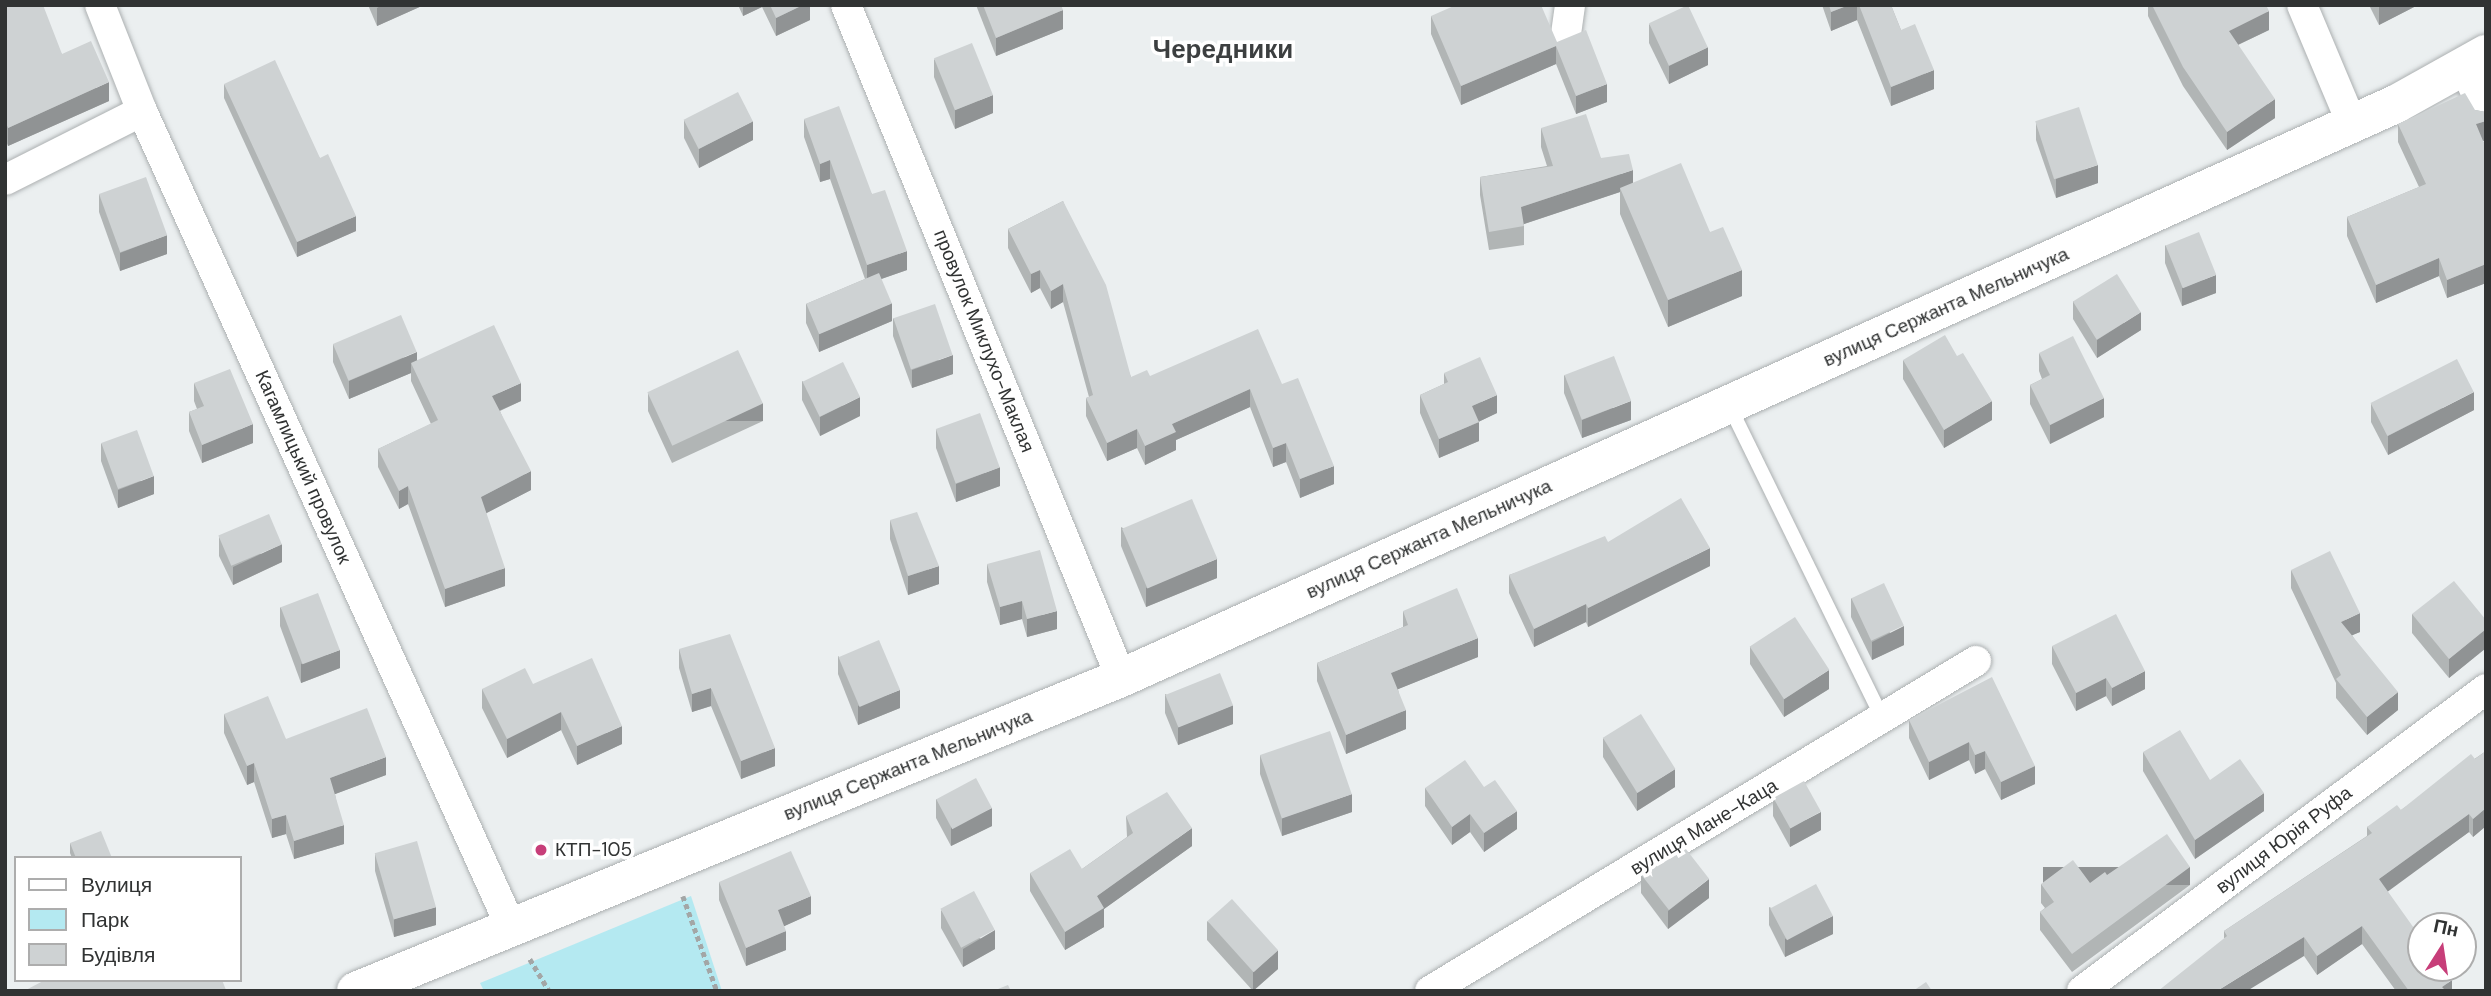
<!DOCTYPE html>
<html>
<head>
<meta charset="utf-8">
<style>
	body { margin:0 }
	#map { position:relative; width:2491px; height:996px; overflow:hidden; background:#ebeff0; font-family:"DM Sans",sans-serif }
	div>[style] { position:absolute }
	.green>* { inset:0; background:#b4e9f1 }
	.path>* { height:4.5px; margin-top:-2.25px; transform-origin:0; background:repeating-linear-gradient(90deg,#a3a6a6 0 5px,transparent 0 8.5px) }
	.roads { filter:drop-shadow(0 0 2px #acb0b1) drop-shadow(0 0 2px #acb0b1) }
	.lane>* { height:14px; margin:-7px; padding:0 7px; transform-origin:7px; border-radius:7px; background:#fff }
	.street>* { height:30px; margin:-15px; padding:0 15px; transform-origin:15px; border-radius:15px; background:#fff }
	.secondary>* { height:38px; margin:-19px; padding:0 19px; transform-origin:19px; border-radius:19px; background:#fff }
	.wall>* { inset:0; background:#b1b5b5 }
	.shaded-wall>* { inset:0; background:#909394; transform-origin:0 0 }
	.building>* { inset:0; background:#ced2d3; transform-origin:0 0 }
	.dots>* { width:19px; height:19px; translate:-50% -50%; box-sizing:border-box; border:4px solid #fff; border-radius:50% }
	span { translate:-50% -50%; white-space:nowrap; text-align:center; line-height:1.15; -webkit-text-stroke:7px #fff; paint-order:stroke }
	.street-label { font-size:19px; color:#313333 }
	.poi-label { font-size:19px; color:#313333 }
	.left { translate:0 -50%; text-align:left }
	.district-label { font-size:26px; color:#3c3f40; font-weight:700 }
	.frame { position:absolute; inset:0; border:7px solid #313333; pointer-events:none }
	.legend { position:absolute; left:14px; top:856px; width:228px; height:126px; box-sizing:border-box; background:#fff; border:2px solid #adadad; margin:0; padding:9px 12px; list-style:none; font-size:21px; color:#313333 }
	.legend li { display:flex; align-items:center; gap:14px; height:35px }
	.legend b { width:35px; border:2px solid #adadad }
	.north { position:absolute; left:2407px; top:912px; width:70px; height:70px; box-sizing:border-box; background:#fff; border:2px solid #adadad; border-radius:50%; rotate:12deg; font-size:19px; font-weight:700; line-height:28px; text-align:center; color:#313333 }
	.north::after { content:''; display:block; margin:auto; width:24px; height:32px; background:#c73e79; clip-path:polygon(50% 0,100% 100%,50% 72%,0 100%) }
</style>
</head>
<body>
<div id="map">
	<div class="green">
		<i style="clip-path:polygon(691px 896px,722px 991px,484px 991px,480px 983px)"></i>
	</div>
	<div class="path">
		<i style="left:683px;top:896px;width:101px;rotate:70.3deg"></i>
		<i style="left:530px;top:959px;width:37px;rotate:59deg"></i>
	</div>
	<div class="roads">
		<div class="lane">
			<i style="left:1729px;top:405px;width:348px;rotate:63.9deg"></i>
		</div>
		<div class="street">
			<i style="left:100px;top:5px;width:114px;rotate:68.4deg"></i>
			<i style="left:142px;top:111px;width:896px;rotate:65.67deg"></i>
			<i style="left:846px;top:5px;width:727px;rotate:67.77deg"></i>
			<i style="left:2302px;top:5px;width:129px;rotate:67.2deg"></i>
			<i style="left:1565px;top:41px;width:36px;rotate:-82deg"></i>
			<i style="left:2464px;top:66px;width:54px;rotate:65.8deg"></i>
			<i style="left:5px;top:180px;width:153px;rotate:-26.7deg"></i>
			<i style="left:1430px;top:991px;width:638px;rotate:-31.15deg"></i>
			<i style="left:2082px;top:991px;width:504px;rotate:-36.78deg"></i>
		</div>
		<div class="secondary">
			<i style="left:356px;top:991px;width:827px;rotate:-22.25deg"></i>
			<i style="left:1121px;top:678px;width:1398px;rotate:-24.24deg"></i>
			<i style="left:2396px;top:104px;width:103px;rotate:-29.1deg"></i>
		</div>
	</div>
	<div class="wall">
		<i style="clip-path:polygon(5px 5px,62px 54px,109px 101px,8px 146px,5px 139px)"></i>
		<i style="clip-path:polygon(368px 5px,424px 5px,377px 26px)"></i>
		<i style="clip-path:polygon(738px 5px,810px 5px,810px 20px,776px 36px,762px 7px,743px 16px)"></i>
		<i style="clip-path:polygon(976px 5px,1061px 5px,1063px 29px,996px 56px)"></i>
		<i style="clip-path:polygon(1822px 5px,1891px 5px,1901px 30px,1934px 89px,1891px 106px,1857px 20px,1831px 31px)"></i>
		<i style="clip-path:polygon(2148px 5px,2266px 5px,2269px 30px,2238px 45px,2275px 118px,2227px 150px,2183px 86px,2148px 16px)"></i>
		<i style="clip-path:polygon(2369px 5px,2418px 5px,2379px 25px)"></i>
		<i style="clip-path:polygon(1431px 16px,1557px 42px,1607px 102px,1576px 114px,1556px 64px,1461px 105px,1431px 34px)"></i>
		<i style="clip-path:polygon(1649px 24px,1708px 65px,1669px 84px,1649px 43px)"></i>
		<i style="clip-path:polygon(934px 59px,993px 113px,955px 129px,934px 77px)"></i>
		<i style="clip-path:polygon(224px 84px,320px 158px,356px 231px,297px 257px,224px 98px)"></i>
		<i style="clip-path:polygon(2475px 110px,2486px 112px,2486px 140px,2483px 141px,2486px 148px,2486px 283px,2447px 298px,2439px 276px,2376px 303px,2347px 236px,2347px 217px,2419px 187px,2398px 142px,2398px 124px)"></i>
		<i style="clip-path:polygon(804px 119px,872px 194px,907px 270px,881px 279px,892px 321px,819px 352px,806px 323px,806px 304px,865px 279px,830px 179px,820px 182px,804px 137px)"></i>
		<i style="clip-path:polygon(684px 120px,753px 140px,699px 168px,684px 138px)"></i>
		<i style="clip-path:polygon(2036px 122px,2098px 183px,2056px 198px,2036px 140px)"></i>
		<i style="clip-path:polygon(1541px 128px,1601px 158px,1633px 183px,1710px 232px,1742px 296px,1668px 327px,1620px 214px,1620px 192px,1524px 224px,1524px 245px,1489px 250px,1480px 195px,1480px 177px,1547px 166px,1541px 147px)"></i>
		<i style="clip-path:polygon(99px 194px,167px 254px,120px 271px,99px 212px)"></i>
		<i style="clip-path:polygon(1063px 201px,1131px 377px,1150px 376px,1282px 384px,1334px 484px,1300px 498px,1286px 462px,1273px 467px,1250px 407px,1176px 440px,1176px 450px,1145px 465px,1137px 448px,1107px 461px,1086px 416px,1086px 398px,1089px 397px,1063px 302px,1051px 309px,1040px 288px,1031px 293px,1008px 248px,1008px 229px)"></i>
		<i style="clip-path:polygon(2165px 245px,2216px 293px,2182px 306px,2165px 263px)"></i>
		<i style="clip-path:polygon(2073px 301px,2141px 330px,2097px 358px,2073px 319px)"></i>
		<i style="clip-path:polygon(893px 318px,953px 374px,912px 388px,893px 336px)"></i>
		<i style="clip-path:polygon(333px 344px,417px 360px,521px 401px,500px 411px,531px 490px,486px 513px,505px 586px,445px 607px,408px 504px,399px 509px,378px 467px,378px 449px,431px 424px,411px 381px,411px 373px,349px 399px,333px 362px)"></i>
		<i style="clip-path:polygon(2039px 353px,2104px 417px,2050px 444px,2030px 404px,2030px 385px,2042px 379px,2039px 371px)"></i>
		<i style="clip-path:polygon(1903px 360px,1992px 420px,1944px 448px,1903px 379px)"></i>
		<i style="clip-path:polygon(1444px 373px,1497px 413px,1478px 422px,1479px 441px,1439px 458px,1420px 413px,1420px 395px,1444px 384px)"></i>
		<i style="clip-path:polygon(1564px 375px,1631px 420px,1582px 438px,1564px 393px)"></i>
		<i style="clip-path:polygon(802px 381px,860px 416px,820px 436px,802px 400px)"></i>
		<i style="clip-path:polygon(194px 383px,253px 443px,202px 463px,189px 431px,189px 412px,197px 409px,194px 401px)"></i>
		<i style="clip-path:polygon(648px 393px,763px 421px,672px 463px,648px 411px)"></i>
		<i style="clip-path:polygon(2371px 403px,2474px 410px,2388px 455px,2371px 422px)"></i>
		<i style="clip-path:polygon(936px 429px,1000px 486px,956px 502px,936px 448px)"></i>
		<i style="clip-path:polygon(101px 443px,154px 494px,118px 508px,101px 461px)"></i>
		<i style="clip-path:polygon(890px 520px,939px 584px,908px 595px,890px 539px)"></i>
		<i style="clip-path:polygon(1121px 527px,1217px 578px,1146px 607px,1121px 546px)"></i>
		<i style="clip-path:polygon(219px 537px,282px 562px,233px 585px,219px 556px)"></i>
		<i style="clip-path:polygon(1608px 542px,1710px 566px,1588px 627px,1586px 622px,1534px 647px,1509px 593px,1509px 575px)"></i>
		<i style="clip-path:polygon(987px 564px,1057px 629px,1027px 637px,1022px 619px,1000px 625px,987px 582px)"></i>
		<i style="clip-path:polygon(2291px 570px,2360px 632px,2352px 635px,2398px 710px,2367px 735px,2336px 698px,2336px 683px,2291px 588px)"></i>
		<i style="clip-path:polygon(1851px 598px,1904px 645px,1872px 660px,1851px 617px)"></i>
		<i style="clip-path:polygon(280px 607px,340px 668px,301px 683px,280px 626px)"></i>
		<i style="clip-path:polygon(1403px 611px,1478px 657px,1398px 689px,1406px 729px,1346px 754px,1317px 681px,1317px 663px,1403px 627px)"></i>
		<i style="clip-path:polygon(2412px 614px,2486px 620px,2486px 648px,2449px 678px,2412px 633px)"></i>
		<i style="clip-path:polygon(1750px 646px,1829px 689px,1784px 717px,1750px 664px)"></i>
		<i style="clip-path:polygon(2052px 646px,2145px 689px,2112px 706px,2106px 696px,2076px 711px,2052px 664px)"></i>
		<i style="clip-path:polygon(679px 649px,775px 766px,741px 779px,711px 706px,692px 712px,679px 668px)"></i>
		<i style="clip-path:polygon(838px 656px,900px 708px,858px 725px,838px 674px)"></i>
		<i style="clip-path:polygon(533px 684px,622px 744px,577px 765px,561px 730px,507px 758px,482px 708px,482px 689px)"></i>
		<i style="clip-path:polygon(1165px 694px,1233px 724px,1178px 745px,1165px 713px)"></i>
		<i style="clip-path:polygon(224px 714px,286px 739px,386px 775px,335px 794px,344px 844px,294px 859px,286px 834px,272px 838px,254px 782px,247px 785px,224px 733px)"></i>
		<i style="clip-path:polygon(1909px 720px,2035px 766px,2035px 784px,2001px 800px,1985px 769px,1975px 774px,1969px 760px,1929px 780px,1909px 738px)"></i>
		<i style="clip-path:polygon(1603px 738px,1675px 787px,1637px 811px,1603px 757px)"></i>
		<i style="clip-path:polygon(2486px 751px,2486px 826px,2473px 837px,2469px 832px,2387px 891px,2452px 991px,2396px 991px,2362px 944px,2317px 975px,2304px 956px,2224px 938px,2224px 931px,2367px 836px,2367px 827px,2401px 810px)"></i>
		<i style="clip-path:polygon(2143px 752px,2264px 811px,2195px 859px,2143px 771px)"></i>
		<i style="clip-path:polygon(1260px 755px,1352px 812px,1282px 836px,1260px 774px)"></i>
		<i style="clip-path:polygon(1484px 787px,1517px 829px,1484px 852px,1470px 832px,1452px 845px,1425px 806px,1425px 788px)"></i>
		<i style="clip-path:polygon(1773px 798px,1821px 830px,1790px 847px,1773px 816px)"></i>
		<i style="clip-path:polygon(936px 799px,992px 826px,951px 846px,936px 818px)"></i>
		<i style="clip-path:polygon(1126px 816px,1192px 846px,1104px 909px,1104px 927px,1065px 950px,1030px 891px,1030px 873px,1082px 869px,1127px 837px)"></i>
		<i style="clip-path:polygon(70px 843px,112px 858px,72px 858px,70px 853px)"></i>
		<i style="clip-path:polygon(375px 853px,436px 925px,394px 937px,375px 871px)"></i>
		<i style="clip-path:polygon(1641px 875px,1709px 898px,1668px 929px,1641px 893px)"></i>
		<i style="clip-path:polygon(2107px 875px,2190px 885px,2072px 972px,2040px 930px,2040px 912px,2045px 908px,2041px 903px,2041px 884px,2090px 883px)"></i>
		<i style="clip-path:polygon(719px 882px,811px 914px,784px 926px,786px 950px,746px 966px,719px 900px)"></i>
		<i style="clip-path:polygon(1769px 907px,1833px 934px,1785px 957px,1769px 925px)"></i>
		<i style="clip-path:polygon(941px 910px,995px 949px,963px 967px,941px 928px)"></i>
		<i style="clip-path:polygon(1207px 921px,1278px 969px,1253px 991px,1207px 940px)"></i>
	</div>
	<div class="shaded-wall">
		<i style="clip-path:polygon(382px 5px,424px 5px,377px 26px,377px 8px)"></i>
		<i style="clip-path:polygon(743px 5px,762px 5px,762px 7px,743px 16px)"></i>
		<i style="clip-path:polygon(803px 5px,810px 5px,810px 20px,776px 36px,776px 18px)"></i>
		<i style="clip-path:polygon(1849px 5px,1857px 5px,1857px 20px,1831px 31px,1831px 12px)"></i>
		<i style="clip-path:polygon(2382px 5px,2418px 5px,2379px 25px,2379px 7px)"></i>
		<i style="clip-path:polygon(1063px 10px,1063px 29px,996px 56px,996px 38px)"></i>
		<i style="clip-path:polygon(2269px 11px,2269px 30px,2229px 49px,2229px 31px)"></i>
		<i style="clip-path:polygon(1556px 46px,1556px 64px,1461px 105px,1461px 86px)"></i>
		<i style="clip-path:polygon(1708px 47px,1708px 65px,1669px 84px,1669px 66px)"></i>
		<i style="clip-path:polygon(1934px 70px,1934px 89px,1891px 106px,1891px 87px)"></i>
		<i style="clip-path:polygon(109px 82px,109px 101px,8px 146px,8px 128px)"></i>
		<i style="clip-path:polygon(1607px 84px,1607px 102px,1576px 114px,1576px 96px)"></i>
		<i style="clip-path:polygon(993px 95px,993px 113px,955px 129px,955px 110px)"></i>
		<i style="clip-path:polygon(2275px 99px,2275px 118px,2227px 150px,2227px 132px)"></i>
		<i style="clip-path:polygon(753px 121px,753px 140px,699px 168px,699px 149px)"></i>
		<i style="clip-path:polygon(2486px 121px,2486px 140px,2476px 143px,2476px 124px)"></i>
		<i style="clip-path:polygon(830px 160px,830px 179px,820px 182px,820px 164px)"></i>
		<i style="clip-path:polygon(2098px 165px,2098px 183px,2056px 198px,2056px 179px)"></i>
		<i style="clip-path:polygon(1633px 170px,1633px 188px,1620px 188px,1620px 192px,1521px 225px,1521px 207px)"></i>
		<i style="clip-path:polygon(356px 216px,356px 231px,297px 257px,297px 242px)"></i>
		<i style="clip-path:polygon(167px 235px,167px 254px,120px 271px,120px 253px)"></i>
		<i style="clip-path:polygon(907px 251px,907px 270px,867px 284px,867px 265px)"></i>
		<i style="clip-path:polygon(2439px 258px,2439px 276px,2376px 303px,2376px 285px)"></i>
		<i style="clip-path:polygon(2486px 264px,2486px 283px,2447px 298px,2447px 280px)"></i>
		<i style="clip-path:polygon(1040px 270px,1040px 288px,1031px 293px,1031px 274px)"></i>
		<i style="clip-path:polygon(1742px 270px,1742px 296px,1668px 327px,1668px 300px)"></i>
		<i style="clip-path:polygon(2216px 275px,2216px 293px,2182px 306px,2182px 288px)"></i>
		<i style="clip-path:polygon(1063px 284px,1063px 302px,1051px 309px,1051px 291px)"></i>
		<i style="clip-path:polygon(892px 303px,892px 321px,819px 352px,819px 334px)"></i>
		<i style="clip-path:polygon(2141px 312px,2141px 330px,2097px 358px,2097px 340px)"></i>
		<i style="clip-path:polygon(417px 352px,417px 371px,411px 363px,411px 373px,349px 399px,349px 381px)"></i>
		<i style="clip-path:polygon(953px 355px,953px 374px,912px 388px,912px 370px)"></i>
		<i style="clip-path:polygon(521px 383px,521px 401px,492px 414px,492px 396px)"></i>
		<i style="clip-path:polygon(1250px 389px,1250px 407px,1176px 440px,1176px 450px,1145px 465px,1145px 446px,1172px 424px)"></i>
		<i style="clip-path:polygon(2474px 392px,2474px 410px,2388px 455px,2388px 436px)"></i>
		<i style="clip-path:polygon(1497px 395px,1497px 413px,1472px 425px,1472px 406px)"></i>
		<i style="clip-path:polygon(860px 397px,860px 416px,820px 436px,820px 417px)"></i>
		<i style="clip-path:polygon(2104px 398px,2104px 417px,2050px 444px,2050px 425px)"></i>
		<i style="clip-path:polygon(1631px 401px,1631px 420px,1582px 438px,1582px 420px)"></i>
		<i style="clip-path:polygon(1992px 401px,1992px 420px,1944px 448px,1944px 430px)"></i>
		<i style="left:763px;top:403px;width:18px;height:100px;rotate:90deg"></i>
		<i style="clip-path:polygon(1479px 422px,1479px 441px,1439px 458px,1439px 439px)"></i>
		<i style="clip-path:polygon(253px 424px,253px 443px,202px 463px,202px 445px)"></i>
		<i style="clip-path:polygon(1137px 429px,1137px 448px,1107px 461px,1107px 443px)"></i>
		<i style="clip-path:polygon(1286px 443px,1286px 462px,1273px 467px,1273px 448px)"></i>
		<i style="clip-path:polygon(1334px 466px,1334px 484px,1300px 498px,1300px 479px)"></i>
		<i style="clip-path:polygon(1000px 467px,1000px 486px,956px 502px,956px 484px)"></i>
		<i style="clip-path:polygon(531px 471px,531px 490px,481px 516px,481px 497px)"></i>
		<i style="clip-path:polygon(154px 476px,154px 494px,118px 508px,118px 490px)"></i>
		<i style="clip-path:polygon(408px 486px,408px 504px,399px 509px,399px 491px)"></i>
		<i style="clip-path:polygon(282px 544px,282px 562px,233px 585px,233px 567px)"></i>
		<i style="clip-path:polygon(1710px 548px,1710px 566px,1588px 627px,1588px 608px)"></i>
		<i style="clip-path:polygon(1217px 559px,1217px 578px,1146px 607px,1146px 588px)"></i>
		<i style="clip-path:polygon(939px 566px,939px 584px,908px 595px,908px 576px)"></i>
		<i style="clip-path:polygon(505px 568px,505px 586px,445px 607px,445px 589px)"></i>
		<i style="clip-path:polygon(1022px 601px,1022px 619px,1000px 625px,1000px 607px)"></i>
		<i style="clip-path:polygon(1586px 604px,1586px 622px,1534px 647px,1534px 629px)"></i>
		<i style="clip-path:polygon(1057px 611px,1057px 629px,1027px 637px,1027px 619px)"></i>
		<i style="clip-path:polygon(2360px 613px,2360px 632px,2341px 640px,2341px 622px)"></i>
		<i style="clip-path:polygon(1904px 626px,1904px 645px,1872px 660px,1872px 642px)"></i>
		<i style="clip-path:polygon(2486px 629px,2486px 648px,2449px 678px,2449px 659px)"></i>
		<i style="clip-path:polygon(1478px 638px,1478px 657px,1391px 692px,1391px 673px)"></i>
		<i style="clip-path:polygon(340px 650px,340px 668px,301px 683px,301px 664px)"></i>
		<i style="clip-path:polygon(1829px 670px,1829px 689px,1784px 717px,1784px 699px)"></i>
		<i style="clip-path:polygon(2145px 671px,2145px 689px,2112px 706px,2112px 688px)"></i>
		<i style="clip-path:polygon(2106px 678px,2106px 696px,2076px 711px,2076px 693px)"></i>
		<i style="clip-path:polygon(711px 688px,711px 706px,692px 712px,692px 694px)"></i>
		<i style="clip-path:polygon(900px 690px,900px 708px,858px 725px,858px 706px)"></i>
		<i style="clip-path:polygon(2398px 692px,2398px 710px,2367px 735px,2367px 717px)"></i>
		<i style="clip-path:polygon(1233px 705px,1233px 724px,1178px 745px,1178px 727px)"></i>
		<i style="clip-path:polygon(1406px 710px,1406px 729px,1346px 754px,1346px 735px)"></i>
		<i style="clip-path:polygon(561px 712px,561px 730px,507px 758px,507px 739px)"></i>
		<i style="clip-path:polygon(622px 726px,622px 744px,577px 765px,577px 746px)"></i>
		<i style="clip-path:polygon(1969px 742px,1969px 760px,1929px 780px,1929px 762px)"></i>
		<i style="clip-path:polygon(775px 748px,775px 766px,741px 779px,741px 761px)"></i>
		<i style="clip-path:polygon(1985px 751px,1985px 769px,1975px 774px,1975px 755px)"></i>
		<i style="clip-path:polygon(386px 757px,386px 775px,330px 796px,330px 778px)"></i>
		<i style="clip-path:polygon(254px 763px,254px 782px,247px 785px,247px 766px)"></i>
		<i style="clip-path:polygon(2035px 766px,2035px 784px,2001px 800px,2001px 782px)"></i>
		<i style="clip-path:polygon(1675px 769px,1675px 787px,1637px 811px,1637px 793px)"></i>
		<i style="clip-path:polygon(2264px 793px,2264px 811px,2195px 859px,2195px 840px)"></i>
		<i style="clip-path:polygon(1352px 794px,1352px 812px,1282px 836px,1282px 818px)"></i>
		<i style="clip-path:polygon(992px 808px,992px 826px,951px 846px,951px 827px)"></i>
		<i style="clip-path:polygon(2486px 808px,2486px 826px,2473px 837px,2473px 819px)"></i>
		<i style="clip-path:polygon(1517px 811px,1517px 829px,1484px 852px,1484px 833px)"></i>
		<i style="clip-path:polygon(1821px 812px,1821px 830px,1790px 847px,1790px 828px)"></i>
		<i style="clip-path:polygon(1470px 814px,1470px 832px,1452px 845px,1452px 827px)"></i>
		<i style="clip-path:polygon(2469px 814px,2469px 832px,2379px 898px,2379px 879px)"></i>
		<i style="clip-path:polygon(286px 815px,286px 834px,272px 838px,272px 819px)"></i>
		<i style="clip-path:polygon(344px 825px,344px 844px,294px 859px,294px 841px)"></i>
		<i style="clip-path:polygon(1192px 828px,1192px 846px,1104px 909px,1104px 927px,1065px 950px,1065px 932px,1097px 896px)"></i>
		<i style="left:2190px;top:867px;width:18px;height:147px;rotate:90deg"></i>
		<i style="clip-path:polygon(1709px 879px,1709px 898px,1668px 929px,1668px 911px)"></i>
		<i style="clip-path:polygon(811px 896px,811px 914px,778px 929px,778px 910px)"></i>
		<i style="clip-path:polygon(436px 907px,436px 925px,394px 937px,394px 919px)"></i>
		<i style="clip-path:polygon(1833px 916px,1833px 934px,1785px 957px,1785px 939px)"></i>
		<i style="clip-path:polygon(2362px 926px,2362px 944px,2317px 975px,2317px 956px)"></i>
		<i style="clip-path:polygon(995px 930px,995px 949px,963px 967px,963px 949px)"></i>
		<i style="clip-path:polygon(786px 931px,786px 950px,746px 966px,746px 948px)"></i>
		<i style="clip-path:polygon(2304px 937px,2304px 956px,2247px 991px,2217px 991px)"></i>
		<i style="clip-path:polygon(1278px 950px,1278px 969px,1253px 991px,1253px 972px)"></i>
		<i style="clip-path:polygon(2452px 980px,2452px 991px,2442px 991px,2442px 987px)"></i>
	</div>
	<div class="building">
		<i style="clip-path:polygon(5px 5px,43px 5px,62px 54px,91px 41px,109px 82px,8px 128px,5px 121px)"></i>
		<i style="clip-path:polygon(770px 5px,803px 5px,776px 18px)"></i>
		<i style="clip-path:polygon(983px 5px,1061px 5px,1063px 10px,996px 38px)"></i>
		<i style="clip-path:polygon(1456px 5px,1541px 5px,1557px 42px,1586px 30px,1607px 84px,1576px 96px,1556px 46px,1461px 86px,1431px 16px)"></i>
		<i style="left:1688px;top:5px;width:47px;height:43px;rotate:65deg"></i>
		<i style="clip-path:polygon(1829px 5px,1849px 5px,1831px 12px)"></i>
		<i style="clip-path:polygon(1859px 5px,1891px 5px,1901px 30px,1915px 24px,1934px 70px,1891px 87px)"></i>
		<i style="clip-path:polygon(2152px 5px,2266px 5px,2269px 11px,2229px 31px,2275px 99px,2227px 132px,2183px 67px)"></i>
		<i style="left:972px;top:43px;width:56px;height:41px;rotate:68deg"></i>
		<i style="clip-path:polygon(275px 60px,320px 158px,328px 154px,356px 216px,297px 242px,224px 84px)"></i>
		<i style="left:738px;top:92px;width:33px;height:61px;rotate:63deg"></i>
		<i style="clip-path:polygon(2465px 93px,2475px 110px,2486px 112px,2486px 121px,2476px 124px,2486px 148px,2486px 264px,2447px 280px,2439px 258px,2376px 285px,2347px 217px,2426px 184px,2398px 124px)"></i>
		<i style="clip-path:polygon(839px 106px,872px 194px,885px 190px,907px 251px,867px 265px,830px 160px,820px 164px,804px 119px)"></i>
		<i style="left:2079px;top:107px;width:61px;height:46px;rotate:72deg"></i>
		<i style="clip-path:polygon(1586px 114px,1601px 158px,1629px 154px,1633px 170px,1521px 207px,1524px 226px,1489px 232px,1480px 177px,1553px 166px,1541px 128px)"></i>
		<i style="clip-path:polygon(1681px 163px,1710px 232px,1723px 227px,1742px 270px,1668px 300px,1620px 188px)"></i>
		<i style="left:146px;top:177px;width:62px;height:50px;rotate:70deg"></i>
		<i style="clip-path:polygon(1063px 201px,1106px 285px,1131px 377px,1147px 370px,1150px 376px,1258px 329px,1282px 384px,1298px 378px,1334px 466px,1300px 479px,1286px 443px,1273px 448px,1250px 389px,1172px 424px,1176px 432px,1145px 446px,1137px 429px,1107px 443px,1086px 398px,1093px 395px,1063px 284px,1051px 291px,1040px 270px,1031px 274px,1008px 229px)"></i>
		<i style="left:2199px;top:232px;width:46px;height:36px;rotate:68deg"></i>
		<i style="left:879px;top:273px;width:33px;height:79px;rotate:67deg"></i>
		<i style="left:2117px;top:274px;width:45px;height:52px;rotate:58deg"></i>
		<i style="left:935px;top:304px;width:54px;height:44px;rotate:71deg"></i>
		<i style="left:401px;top:315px;width:40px;height:74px;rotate:67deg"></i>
		<i style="clip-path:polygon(494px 325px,521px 383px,492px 396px,531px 471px,481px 497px,505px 568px,445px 589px,408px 486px,399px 491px,378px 449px,438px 420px,411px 363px)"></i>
		<i style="clip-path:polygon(1945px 335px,1957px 356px,1963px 353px,1992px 401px,1944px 430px,1903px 360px)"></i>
		<i style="clip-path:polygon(2073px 336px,2104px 398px,2050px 425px,2030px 385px,2050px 375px,2039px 353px)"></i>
		<i style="left:738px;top:350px;width:59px;height:100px;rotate:65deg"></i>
		<i style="left:1614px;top:356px;width:48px;height:53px;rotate:69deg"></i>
		<i style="clip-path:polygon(1480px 357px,1497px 395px,1472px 406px,1479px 422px,1439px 439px,1420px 395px,1448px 382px,1444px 373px)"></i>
		<i style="left:2457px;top:359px;width:37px;height:97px;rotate:63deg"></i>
		<i style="left:843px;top:362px;width:39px;height:45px;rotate:64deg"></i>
		<i style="clip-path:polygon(230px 369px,253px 424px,202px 445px,189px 412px,204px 406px,194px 383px)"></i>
		<i style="left:980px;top:413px;width:58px;height:47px;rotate:70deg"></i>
		<i style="left:137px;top:430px;width:49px;height:38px;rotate:70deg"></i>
		<i style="clip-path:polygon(1681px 498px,1710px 548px,1588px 608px,1586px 604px,1534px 629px,1509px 575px,1605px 536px,1608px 542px)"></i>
		<i style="left:1192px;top:499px;width:65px;height:76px;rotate:67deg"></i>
		<i style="clip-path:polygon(917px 512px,939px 566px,908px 576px,890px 520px)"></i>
		<i style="left:269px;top:514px;width:33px;height:55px;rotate:67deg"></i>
		<i style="clip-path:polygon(1040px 550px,1057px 611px,1027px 619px,1022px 601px,1000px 607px,987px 564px)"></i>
		<i style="clip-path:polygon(2330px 551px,2360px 613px,2341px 622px,2398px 692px,2367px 717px,2336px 679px,2341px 675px,2291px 570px)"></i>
		<i style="clip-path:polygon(2454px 581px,2486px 620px,2486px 629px,2449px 659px,2412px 614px)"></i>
		<i style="left:1884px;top:583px;width:47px;height:36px;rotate:65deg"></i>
		<i style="clip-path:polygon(1457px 588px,1478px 638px,1391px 673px,1406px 710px,1346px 735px,1317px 663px,1408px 625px,1403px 611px)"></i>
		<i style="left:318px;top:593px;width:61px;height:40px;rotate:69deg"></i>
		<i style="clip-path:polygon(2116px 614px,2145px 671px,2112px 688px,2106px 678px,2076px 693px,2052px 646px)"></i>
		<i style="left:1795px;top:617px;width:63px;height:54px;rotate:57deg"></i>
		<i style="clip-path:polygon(730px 634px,775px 748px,741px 761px,711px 688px,692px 694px,679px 649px)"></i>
		<i style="left:879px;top:640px;width:54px;height:44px;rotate:67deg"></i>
		<i style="clip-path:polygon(592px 658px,622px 726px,577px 746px,561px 712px,507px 739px,482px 689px,525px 668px,533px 684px)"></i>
		<i style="left:1220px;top:673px;width:35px;height:59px;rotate:68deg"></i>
		<i style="clip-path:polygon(1992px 677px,2035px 766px,2001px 782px,1985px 751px,1975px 755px,1969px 742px,1929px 762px,1909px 720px)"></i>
		<i style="clip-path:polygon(268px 696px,286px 739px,367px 708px,386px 757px,330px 778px,344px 825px,294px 841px,286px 815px,272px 819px,254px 763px,247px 766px,224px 714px)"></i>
		<i style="left:1641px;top:714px;width:65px;height:45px;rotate:58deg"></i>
		<i style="clip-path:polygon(2180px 730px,2210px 780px,2240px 759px,2264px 793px,2195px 840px,2143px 752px)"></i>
		<i style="left:1330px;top:731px;width:67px;height:74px;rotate:71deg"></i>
		<i style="clip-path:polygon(2486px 751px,2486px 808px,2473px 819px,2469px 814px,2379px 879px,2421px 938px,2421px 968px,2443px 968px,2452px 980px,2442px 987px,2446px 991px,2409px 991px,2362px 926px,2317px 956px,2304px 937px,2217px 991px,2158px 991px,2227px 936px,2224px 931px,2372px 833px,2367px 827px,2397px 805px,2401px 810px,2471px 754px,2475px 759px)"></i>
		<i style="clip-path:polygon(1465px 760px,1484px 787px,1495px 780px,1517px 811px,1484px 833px,1470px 814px,1452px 827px,1425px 788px)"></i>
		<i style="left:976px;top:778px;width:34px;height:45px;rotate:62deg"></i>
		<i style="left:1804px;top:781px;width:35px;height:35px;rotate:61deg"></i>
		<i style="clip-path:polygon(1167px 792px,1192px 828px,1097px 896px,1104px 908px,1065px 932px,1030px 873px,1070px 849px,1082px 869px,1133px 833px,1126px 816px)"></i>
		<i style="clip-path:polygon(101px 831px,112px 858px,76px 858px,70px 843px)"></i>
		<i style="clip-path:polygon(2167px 834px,2190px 867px,2072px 954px,2040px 912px,2054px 902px,2041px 884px,2073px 860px,2090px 883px,2105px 872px,2107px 875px)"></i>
		<i style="left:417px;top:841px;width:69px;height:44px;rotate:74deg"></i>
		<i style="left:1682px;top:844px;width:44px;height:51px;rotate:52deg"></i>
		<i style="clip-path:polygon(791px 851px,811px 896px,778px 910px,786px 931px,746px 948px,719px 882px)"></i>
		<i style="left:1816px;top:884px;width:36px;height:52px;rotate:62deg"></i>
		<i style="left:974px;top:891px;width:44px;height:38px;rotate:62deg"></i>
		<i style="left:1232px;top:899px;width:69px;height:33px;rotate:48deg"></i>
		<i style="clip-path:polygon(45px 980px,222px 980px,226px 990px,223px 991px,24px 991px)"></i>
		<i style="clip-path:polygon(1926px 982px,1932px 991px,1913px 991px)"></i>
		<i style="clip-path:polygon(1008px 985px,1011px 991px,993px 991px)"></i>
	</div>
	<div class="dots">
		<i style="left:541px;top:850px;background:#c73e79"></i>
	</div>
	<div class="street-label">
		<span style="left:1946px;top:307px;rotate:-24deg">вулиця Сержанта Мельничука</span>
		<span style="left:984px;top:341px;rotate:68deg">провулок Миклухо-Маклая</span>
		<span style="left:303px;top:467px;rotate:66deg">Кагамлицький провулок</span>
		<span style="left:1429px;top:539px;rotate:-24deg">вулиця Сержанта Мельничука</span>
		<span style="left:908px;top:765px;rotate:-22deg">вулиця Сержанта Мельничука</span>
		<span style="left:1704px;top:827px;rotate:-31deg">вулиця Мане-Каца</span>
		<span style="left:2284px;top:840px;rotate:-37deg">вулиця Юрія Руфа</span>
	</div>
	<div class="poi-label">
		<span class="left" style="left:555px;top:850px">КТП-105</span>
	</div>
	<div class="district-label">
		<span style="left:1223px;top:50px">Чередники</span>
	</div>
	<div class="frame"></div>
	<ul class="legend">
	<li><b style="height:9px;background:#fff"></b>Вулиця</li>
	<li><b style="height:19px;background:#b4e9f1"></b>Парк</li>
	<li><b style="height:19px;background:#ced2d3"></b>Будівля</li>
	</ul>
	<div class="north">Пн</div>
</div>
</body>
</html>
